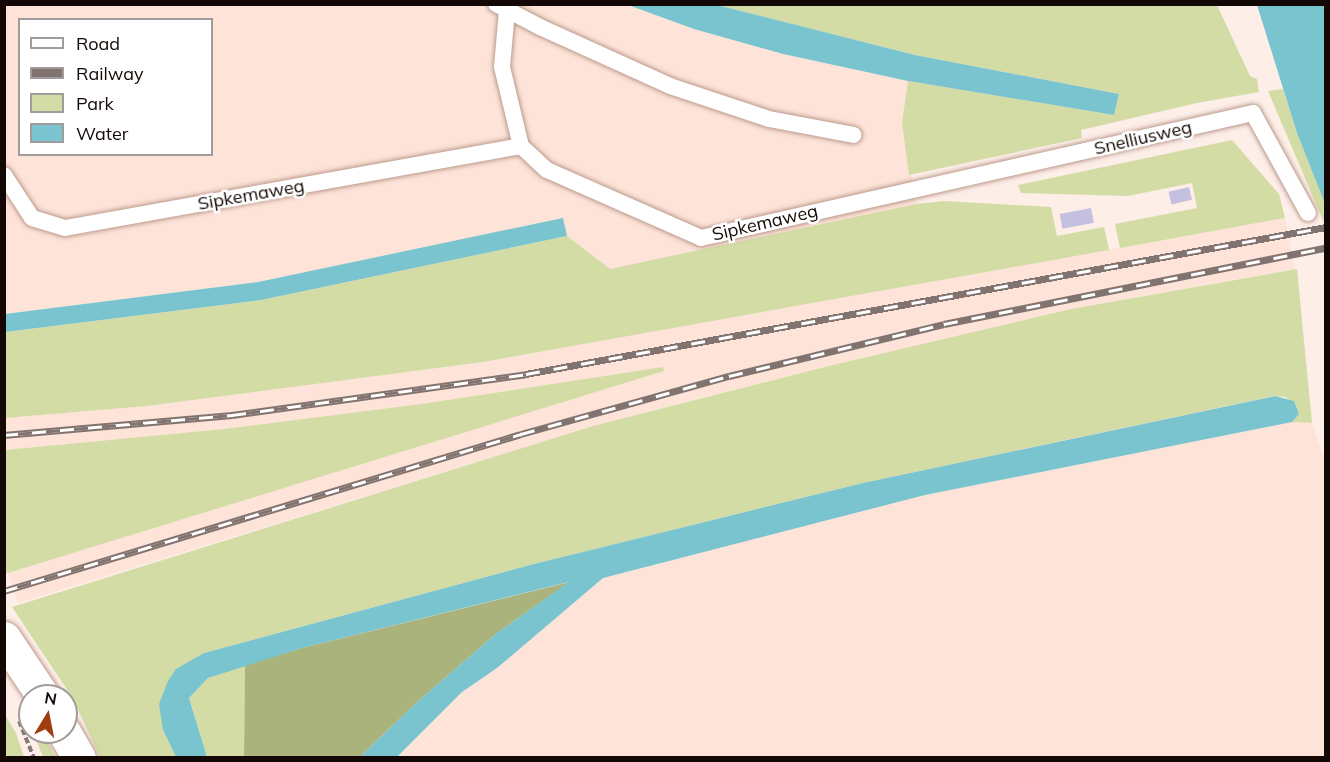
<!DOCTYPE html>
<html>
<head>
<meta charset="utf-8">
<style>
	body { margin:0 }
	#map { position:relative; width:1330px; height:762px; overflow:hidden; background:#fdeee8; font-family:Mulish,sans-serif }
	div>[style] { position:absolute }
	.built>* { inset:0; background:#fde3d8 }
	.green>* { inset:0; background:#d3dca5 }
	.forest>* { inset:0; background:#aab37b }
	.water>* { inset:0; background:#7ac4d0 }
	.building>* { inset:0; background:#c4c0e0; transform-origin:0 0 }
	.path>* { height:4px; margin-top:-2px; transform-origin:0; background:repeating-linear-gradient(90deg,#867975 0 6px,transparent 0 9px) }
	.roads { filter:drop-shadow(0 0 2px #bb9a8c) drop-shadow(0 0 2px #bb9a8c) }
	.lane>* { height:16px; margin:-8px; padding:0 8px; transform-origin:8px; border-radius:8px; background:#fff }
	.secondary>* { height:33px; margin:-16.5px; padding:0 16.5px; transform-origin:16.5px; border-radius:16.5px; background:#fff }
	.rail>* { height:7px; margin-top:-3.5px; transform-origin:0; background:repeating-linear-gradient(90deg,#fff 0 14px,#817470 0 28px); box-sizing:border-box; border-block:2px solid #817470 }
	span { translate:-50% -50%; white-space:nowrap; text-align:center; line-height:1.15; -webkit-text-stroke:5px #fff; paint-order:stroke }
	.street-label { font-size:18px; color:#130805 }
	.frame { position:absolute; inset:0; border:6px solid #130805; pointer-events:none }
	.legend { position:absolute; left:18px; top:18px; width:195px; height:138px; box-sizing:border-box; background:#fff; border:2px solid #a19c9b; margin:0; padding:8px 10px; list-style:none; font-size:18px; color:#130805 }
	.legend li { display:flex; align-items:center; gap:12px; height:30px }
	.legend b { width:30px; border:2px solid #a19c9b }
	.north { position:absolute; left:18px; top:684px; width:60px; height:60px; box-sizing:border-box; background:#fff; border:2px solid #a19c9b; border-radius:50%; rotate:10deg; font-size:16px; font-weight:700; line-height:24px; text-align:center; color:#130805 }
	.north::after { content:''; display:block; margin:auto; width:21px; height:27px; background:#a13c0e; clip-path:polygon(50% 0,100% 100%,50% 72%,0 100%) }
</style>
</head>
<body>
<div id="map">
	<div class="built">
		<i style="clip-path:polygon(evenodd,4px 5px,628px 5px,694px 29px,783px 54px,908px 81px,902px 122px,916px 204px,610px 270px,567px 236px,563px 219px,258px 282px,5px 314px,4px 5px,20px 20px,212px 20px,212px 154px,20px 154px,20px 20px)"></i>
		<i style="clip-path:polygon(1285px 218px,1295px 269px,1071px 309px,833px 365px,593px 426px,18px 603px,8px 573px,664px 371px,663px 367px,421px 404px,224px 429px,5px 450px,5px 418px,147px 406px,483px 362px)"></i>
		<i style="clip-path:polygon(1292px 422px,1312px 423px,1326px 464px,1325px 757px,397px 758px,462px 692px,497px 668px,603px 578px,925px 495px)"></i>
	</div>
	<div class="green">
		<i style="clip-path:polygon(717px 5px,1217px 5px,1250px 76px,1257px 79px,1259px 92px,1197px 103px,1081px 130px,1082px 138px,909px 175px,902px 122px,908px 81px,1114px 115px,1119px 94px,915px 55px)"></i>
		<i style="clip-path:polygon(1283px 89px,1297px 133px,1325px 204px,1325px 225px,1268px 91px)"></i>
		<i style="clip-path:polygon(1232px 140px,1279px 194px,1285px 218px,1120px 248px,1115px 224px,1197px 208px,1192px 183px,1128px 196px,1021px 193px,1018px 185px)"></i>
		<i style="clip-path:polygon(944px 201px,1051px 207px,1057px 236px,1104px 227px,1109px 250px,483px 362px,147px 406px,5px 418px,5px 332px,261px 300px,567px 236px,610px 269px,916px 204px)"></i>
		<i style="clip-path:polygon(1297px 269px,1312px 423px,1292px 422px,1299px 413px,1286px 397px,1274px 396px,863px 483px,534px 564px,204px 653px,163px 730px,176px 757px,100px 757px,72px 697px,12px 607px,593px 426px,833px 365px,1071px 309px)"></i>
		<i style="clip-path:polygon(663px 367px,664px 371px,8px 573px,5px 572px,5px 450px,224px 429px,421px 404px)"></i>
		<i style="clip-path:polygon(245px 665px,244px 757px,207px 757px,189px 698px,208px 678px)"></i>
		<i style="clip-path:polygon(4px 713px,16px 733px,24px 757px,5px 757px)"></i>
		<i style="clip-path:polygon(33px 732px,43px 732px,55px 757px,43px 757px)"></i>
	</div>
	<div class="forest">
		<i style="clip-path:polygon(570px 582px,497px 633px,416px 703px,360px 757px,244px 758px,245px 665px,302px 648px)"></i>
	</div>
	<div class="water">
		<i style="clip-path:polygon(628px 5px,717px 5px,915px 55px,1119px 94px,1114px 115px,908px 81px,783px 54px,694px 29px)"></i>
		<i style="clip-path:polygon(1257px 5px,1325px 5px,1325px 204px,1297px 133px)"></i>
		<i style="clip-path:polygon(563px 218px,567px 236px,261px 300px,5px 332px,5px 314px,258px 282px)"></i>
		<i style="clip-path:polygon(1275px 396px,1294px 401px,1299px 414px,1292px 422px,925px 495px,603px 578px,497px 668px,462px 692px,397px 757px,360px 757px,416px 703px,497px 633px,569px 582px,302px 648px,208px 678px,189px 698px,207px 757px,176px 757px,163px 730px,159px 704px,168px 681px,176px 669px,204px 653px,534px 564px,863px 483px)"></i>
	</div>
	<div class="building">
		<i style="left:1189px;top:187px;width:13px;height:21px;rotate:77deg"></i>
		<i style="left:1091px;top:208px;width:15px;height:32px;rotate:79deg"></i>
	</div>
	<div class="path">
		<i style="left:19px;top:721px;width:40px;rotate:68deg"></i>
	</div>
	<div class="roads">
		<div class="lane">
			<i style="left:496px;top:4px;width:50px;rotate:27.6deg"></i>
			<i style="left:540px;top:27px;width:143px;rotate:24.4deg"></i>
			<i style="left:670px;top:86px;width:104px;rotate:18.4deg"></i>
			<i style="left:769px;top:119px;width:86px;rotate:10.7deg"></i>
			<i style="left:507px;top:10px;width:57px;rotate:95deg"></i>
			<i style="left:502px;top:67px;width:81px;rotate:76.5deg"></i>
			<i style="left:521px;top:146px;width:35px;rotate:43deg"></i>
			<i style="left:547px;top:170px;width:168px;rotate:23.8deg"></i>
			<i style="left:701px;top:238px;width:566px;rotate:-12.76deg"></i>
			<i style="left:1253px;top:113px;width:114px;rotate:61.2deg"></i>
			<i style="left:4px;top:175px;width:51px;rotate:56.9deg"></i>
			<i style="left:32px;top:218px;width:34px;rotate:17deg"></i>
			<i style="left:65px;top:228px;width:463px;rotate:-10.2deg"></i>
		</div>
		<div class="secondary">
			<i style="left:4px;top:638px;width:70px;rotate:56.1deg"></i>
			<i style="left:64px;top:732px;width:30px;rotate:60deg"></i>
		</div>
	</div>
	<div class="rail">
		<i style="left:4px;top:435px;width:229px;rotate:-5deg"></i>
		<i style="left:232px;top:415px;width:297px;rotate:-7.9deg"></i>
		<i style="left:526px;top:374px;width:813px;rotate:-10.41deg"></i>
		<i style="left:4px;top:591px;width:540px;rotate:-16.89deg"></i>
		<i style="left:521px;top:434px;width:216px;rotate:-15.6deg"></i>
		<i style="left:729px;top:376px;width:221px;rotate:-13.6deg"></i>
		<i style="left:944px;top:324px;width:389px;rotate:-11.3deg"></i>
	</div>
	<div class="street-label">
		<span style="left:1143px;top:138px;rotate:-13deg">Snelliusweg</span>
		<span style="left:251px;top:195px;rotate:-10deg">Sipkemaweg</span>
		<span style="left:765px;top:223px;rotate:-13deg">Sipkemaweg</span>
	</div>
	<div class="frame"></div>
	<ul class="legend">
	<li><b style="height:8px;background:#fff"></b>Road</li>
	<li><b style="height:8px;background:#817470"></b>Railway</li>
	<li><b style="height:16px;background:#d3dca5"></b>Park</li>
	<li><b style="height:16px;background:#7ac4d0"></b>Water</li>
	</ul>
	<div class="north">N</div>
</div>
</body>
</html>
